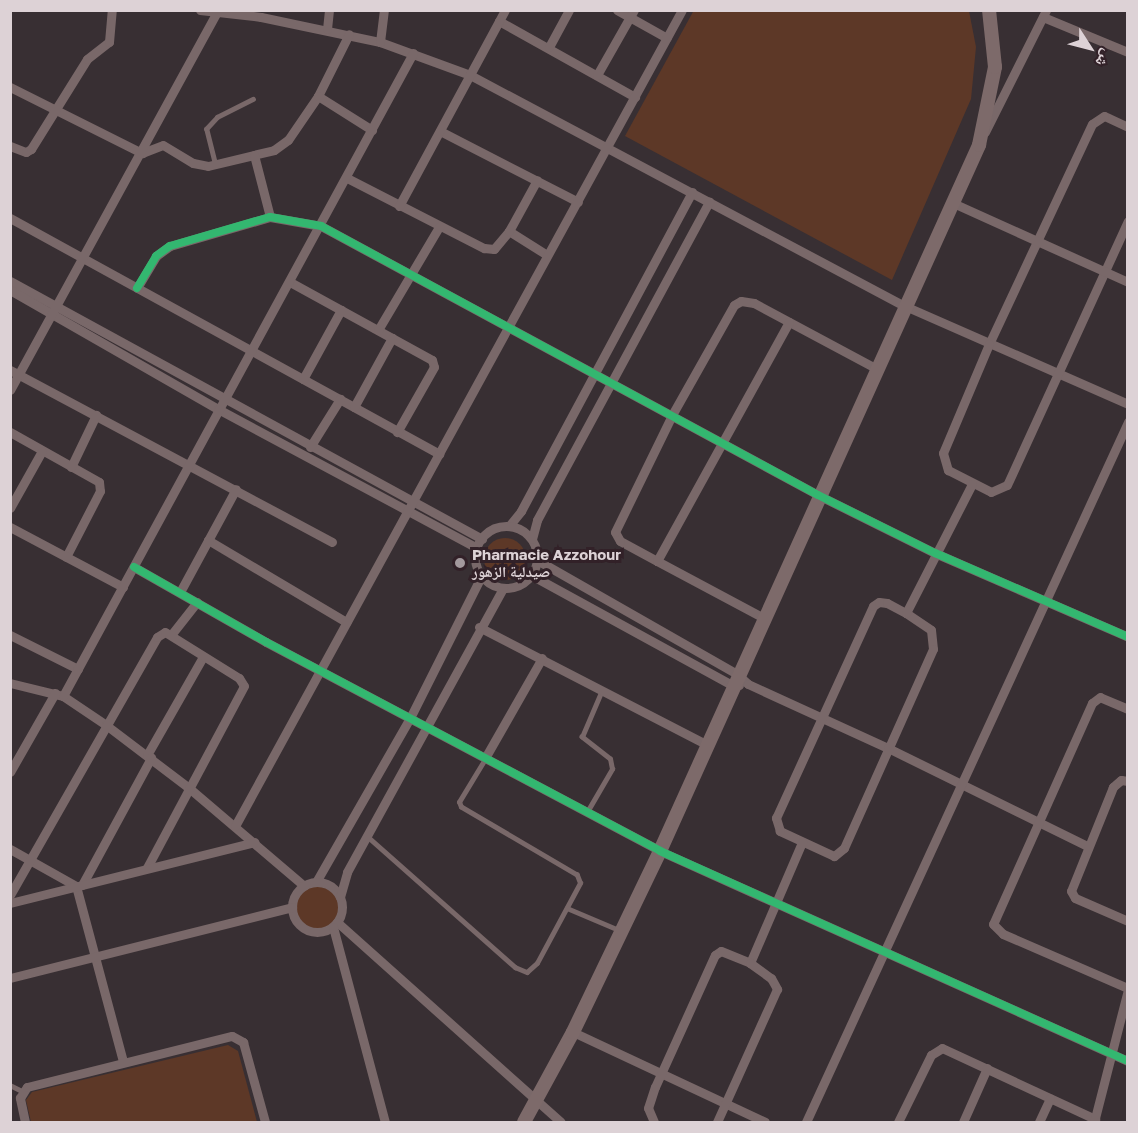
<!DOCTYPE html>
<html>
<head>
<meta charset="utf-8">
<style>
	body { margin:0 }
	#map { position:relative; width:1138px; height:1133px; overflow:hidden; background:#382f33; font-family:"Golos Text","Noto Naskh Arabic",sans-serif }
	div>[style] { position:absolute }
	.green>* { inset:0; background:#5d3827 }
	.round { border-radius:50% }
	.lane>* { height:4.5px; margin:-2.25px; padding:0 2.25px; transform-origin:2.25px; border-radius:2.25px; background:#796869 }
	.street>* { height:9px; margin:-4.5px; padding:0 4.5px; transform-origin:4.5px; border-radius:4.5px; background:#796869 }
	.street>.ring { margin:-4.5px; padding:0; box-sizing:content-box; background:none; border:9px solid #796869; border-radius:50% }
	.secondary>* { height:14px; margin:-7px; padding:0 7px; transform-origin:7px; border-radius:7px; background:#7d6a6a }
	.cycleway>* { height:8px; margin:-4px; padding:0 4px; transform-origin:4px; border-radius:4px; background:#33b770 }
	.dots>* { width:16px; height:16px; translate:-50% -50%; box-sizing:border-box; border:3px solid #322128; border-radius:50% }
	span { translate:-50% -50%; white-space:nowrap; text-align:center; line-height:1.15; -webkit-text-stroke:6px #322128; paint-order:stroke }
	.poi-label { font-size:15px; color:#ddd2d6; font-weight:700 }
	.left { translate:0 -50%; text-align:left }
	.frame { position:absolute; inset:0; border:12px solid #ddd2d6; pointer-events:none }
	.north { position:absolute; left:1060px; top:18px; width:60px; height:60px; -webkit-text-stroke:4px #322128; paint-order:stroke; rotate:126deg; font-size:16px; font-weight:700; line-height:24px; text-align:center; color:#ddd2d6 }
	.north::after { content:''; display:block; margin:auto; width:21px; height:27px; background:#ddd2d6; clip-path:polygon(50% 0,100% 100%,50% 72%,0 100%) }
</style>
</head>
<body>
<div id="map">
	<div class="green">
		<i style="clip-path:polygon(694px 10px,969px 11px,976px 47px,971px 99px,892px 280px,625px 136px)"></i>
		<i class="round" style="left:484px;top:538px;width:42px;height:42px"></i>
		<i class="round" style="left:295px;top:886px;width:44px;height:44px"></i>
		<i style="clip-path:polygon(228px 1045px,238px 1051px,257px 1122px,31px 1122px,26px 1100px,32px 1092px)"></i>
	</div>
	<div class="lane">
		<i style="left:215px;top:164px;width:36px;rotate:-104deg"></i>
		<i style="left:206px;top:129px;width:16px;rotate:-47deg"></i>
		<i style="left:217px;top:117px;width:40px;rotate:-26.6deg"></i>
		<i style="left:587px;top:812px;width:50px;rotate:-59.8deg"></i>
		<i style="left:612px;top:769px;width:10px;rotate:-101deg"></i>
		<i style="left:610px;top:759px;width:36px;rotate:-142deg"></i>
		<i style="left:582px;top:737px;width:51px;rotate:-66.9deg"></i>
		<i style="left:367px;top:836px;width:198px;rotate:41.5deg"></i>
		<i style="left:515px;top:967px;width:13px;rotate:23deg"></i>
		<i style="left:527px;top:972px;width:13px;rotate:-42deg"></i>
		<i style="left:537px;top:963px;width:91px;rotate:-61.7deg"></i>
		<i style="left:580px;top:883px;width:9px;rotate:-111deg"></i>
		<i style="left:577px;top:875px;width:134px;rotate:-149.6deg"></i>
		<i style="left:461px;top:807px;width:5px;rotate:-112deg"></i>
		<i style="left:459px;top:802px;width:50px;rotate:-58.8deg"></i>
		<i style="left:567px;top:908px;width:56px;rotate:22.9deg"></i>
		<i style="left:10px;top:1085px;width:13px;rotate:27deg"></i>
	</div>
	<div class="street">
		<i style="left:200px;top:10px;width:61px;rotate:6.5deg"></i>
		<i style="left:261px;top:17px;width:122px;rotate:11.9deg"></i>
		<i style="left:380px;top:42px;width:96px;rotate:20.1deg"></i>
		<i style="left:470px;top:75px;width:493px;rotate:28deg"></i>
		<i style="left:905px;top:306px;width:244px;rotate:23.7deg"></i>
		<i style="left:617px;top:10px;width:57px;rotate:29.2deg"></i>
		<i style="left:1043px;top:17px;width:92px;rotate:22.4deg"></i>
		<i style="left:499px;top:21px;width:156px;rotate:29.2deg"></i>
		<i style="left:327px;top:29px;width:19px;rotate:-84deg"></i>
		<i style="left:380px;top:42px;width:32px;rotate:-83deg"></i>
		<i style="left:549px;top:47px;width:42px;rotate:-61.6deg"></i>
		<i style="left:597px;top:75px;width:75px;rotate:-60.4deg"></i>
		<i style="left:10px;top:87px;width:148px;rotate:26.6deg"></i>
		<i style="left:142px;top:153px;width:22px;rotate:-21deg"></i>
		<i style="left:163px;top:145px;width:35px;rotate:31deg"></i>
		<i style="left:193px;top:163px;width:15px;rotate:11deg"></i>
		<i style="left:208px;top:166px;width:68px;rotate:-13.6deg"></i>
		<i style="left:274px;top:150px;width:17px;rotate:-36deg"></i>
		<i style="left:288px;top:140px;width:53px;rotate:-55.7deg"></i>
		<i style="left:318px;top:96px;width:69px;rotate:-63.4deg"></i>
		<i style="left:318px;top:96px;width:64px;rotate:32.2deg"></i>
		<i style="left:1128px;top:127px;width:26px;rotate:-155deg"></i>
		<i style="left:1104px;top:116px;width:14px;rotate:146deg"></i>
		<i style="left:1092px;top:124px;width:243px;rotate:115.1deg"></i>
		<i style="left:989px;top:344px;width:118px;rotate:112.9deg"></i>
		<i style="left:943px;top:453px;width:18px;rotate:74deg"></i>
		<i style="left:948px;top:470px;width:48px;rotate:27.1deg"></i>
		<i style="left:991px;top:492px;width:17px;rotate:-24deg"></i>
		<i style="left:1007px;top:485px;width:290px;rotate:-65.4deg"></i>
		<i style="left:440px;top:131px;width:155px;rotate:27.2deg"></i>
		<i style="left:985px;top:132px;width:136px;rotate:-63.4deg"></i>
		<i style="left:10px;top:146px;width:17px;rotate:21deg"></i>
		<i style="left:26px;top:152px;width:6px;rotate:-31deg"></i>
		<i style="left:31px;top:149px;width:106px;rotate:-58.1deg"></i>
		<i style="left:87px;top:59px;width:28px;rotate:-38deg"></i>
		<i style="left:109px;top:42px;width:32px;rotate:-85deg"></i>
		<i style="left:254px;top:155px;width:64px;rotate:75.5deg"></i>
		<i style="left:347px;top:178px;width:154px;rotate:27.1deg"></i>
		<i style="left:484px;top:248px;width:10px;rotate:6deg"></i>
		<i style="left:494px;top:249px;width:23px;rotate:-50deg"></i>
		<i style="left:509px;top:231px;width:45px;rotate:32.3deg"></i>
		<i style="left:953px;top:203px;width:192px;rotate:24.3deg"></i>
		<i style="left:399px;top:206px;width:223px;rotate:-61.6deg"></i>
		<i style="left:10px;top:218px;width:490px;rotate:28.8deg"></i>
		<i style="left:509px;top:231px;width:58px;rotate:-61.2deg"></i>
		<i style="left:10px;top:281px;width:538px;rotate:28.66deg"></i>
		<i style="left:290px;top:282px;width:162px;rotate:28.8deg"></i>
		<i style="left:432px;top:360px;width:7px;rotate:74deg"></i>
		<i style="left:434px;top:367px;width:75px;rotate:119.6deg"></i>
		<i style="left:137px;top:288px;width:37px;rotate:-59deg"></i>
		<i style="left:156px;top:256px;width:17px;rotate:-36deg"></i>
		<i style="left:170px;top:246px;width:104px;rotate:-16.2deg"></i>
		<i style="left:270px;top:217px;width:52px;rotate:10deg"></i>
		<i style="left:321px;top:226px;width:565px;rotate:28.42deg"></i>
		<i style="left:818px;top:495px;width:131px;rotate:26.4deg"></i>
		<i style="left:935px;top:553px;width:210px;rotate:23.5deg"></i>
		<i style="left:10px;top:290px;width:240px;rotate:29.8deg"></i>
		<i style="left:218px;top:409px;width:294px;rotate:28.2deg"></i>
		<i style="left:378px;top:330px;width:120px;rotate:-59.4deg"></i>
		<i style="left:10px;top:370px;width:365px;rotate:28.1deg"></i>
		<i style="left:303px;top:379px;width:79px;rotate:-61.2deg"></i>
		<i style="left:10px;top:390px;width:431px;rotate:-61.3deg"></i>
		<i style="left:354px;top:407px;width:79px;rotate:-61.2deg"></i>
		<i style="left:10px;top:432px;width:102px;rotate:29.3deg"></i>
		<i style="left:99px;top:482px;width:9px;rotate:84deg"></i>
		<i style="left:100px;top:491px;width:74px;rotate:117.3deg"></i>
		<i style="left:310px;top:447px;width:57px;rotate:-58deg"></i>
		<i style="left:71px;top:467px;width:58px;rotate:-64.3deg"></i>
		<i style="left:10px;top:508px;width:65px;rotate:-60.7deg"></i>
		<i style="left:509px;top:526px;width:19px;rotate:-51deg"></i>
		<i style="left:521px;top:511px;width:362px;rotate:-61.8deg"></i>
		<i class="ring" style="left:475px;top:526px;width:53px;height:53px"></i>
		<i style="left:10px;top:527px;width:128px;rotate:28deg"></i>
		<i style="left:532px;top:539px;width:20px;rotate:-75deg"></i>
		<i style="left:537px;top:520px;width:362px;rotate:-61.6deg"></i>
		<i style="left:208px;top:540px;width:161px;rotate:30.7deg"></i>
		<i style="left:537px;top:560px;width:230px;rotate:29.7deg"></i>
		<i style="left:737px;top:674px;width:15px;rotate:42deg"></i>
		<i style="left:748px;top:684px;width:154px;rotate:24.6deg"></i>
		<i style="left:888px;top:748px;width:222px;rotate:26.2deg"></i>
		<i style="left:657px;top:561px;width:42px;rotate:-151.6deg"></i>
		<i style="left:620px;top:541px;width:10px;rotate:-119deg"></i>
		<i style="left:615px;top:532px;width:130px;rotate:-64deg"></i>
		<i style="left:672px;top:415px;width:126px;rotate:-60.6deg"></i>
		<i style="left:734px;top:305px;width:8px;rotate:-30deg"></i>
		<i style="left:741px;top:301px;width:13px;rotate:9deg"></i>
		<i style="left:754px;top:303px;width:140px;rotate:28.2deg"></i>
		<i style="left:134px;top:567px;width:152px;rotate:29.6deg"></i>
		<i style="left:266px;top:642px;width:446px;rotate:27.9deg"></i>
		<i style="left:660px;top:851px;width:513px;rotate:24.17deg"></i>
		<i style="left:531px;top:575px;width:229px;rotate:28.7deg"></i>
		<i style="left:732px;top:685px;width:7px"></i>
		<i style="left:180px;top:592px;width:117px;rotate:-61.5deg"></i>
		<i style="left:906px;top:613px;width:30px;rotate:34deg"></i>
		<i style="left:931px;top:630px;width:19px;rotate:84deg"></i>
		<i style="left:933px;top:649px;width:218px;rotate:114.1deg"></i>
		<i style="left:844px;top:848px;width:13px;rotate:141deg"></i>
		<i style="left:834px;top:856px;width:60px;rotate:-155.2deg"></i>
		<i style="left:780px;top:831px;width:14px;rotate:-107deg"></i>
		<i style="left:776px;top:818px;width:233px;rotate:-65.4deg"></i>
		<i style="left:873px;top:606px;width:7px;rotate:-34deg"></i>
		<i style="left:879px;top:602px;width:8px;rotate:7deg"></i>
		<i style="left:887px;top:603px;width:21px;rotate:28deg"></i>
		<i style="left:906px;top:613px;width:145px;rotate:-62.9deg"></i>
		<i style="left:762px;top:617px;width:119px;rotate:-151.9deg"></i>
		<i style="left:657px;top:561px;width:273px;rotate:-61.1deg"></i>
		<i style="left:479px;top:627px;width:255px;rotate:27.3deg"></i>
		<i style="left:10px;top:635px;width:76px;rotate:26.6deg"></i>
		<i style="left:171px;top:635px;width:42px;rotate:-51.8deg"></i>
		<i style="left:10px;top:683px;width:55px;rotate:13.8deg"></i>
		<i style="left:63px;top:696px;width:52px;rotate:34deg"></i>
		<i style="left:106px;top:725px;width:104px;rotate:37.2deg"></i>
		<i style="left:189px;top:788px;width:151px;rotate:40.4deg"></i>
		<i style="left:63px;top:696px;width:732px;rotate:-61.44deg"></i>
		<i style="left:1128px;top:709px;width:30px;rotate:-157deg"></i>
		<i style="left:1100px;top:697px;width:10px;rotate:143deg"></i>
		<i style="left:1092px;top:703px;width:242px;rotate:114.1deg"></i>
		<i style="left:993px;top:924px;width:14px;rotate:45deg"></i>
		<i style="left:1003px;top:934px;width:136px;rotate:23.4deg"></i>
		<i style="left:147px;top:755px;width:113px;rotate:-60.3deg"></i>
		<i style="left:485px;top:758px;width:115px;rotate:-60.3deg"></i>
		<i style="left:10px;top:772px;width:91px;rotate:-60.3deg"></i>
		<i style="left:1128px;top:781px;width:7px;rotate:-172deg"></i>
		<i style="left:1121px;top:780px;width:11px;rotate:139deg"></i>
		<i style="left:1113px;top:787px;width:112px;rotate:112deg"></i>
		<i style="left:1071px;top:891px;width:8px;rotate:60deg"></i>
		<i style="left:1075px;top:898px;width:58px;rotate:23.5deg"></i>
		<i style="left:235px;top:826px;width:930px;rotate:-61.29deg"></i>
		<i style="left:10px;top:849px;width:76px;rotate:29.3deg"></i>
		<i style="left:76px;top:886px;width:182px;rotate:75deg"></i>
		<i style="left:316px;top:882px;width:189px;rotate:-60.2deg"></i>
		<i style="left:410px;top:718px;width:160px;rotate:-63.3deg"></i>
		<i class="ring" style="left:292px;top:882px;width:41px;height:41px"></i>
		<i style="left:82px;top:885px;width:145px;rotate:-61.5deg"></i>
		<i style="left:10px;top:895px;width:297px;rotate:-60.3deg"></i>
		<i style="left:157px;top:637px;width:9px;rotate:-32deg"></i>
		<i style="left:165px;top:632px;width:87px;rotate:31.9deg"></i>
		<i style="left:239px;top:678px;width:9px;rotate:58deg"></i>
		<i style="left:244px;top:686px;width:206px;rotate:118.1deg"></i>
		<i style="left:340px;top:897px;width:26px;rotate:-74deg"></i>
		<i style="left:347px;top:872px;width:324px;rotate:-61.2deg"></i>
		<i style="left:10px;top:903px;width:252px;rotate:-14deg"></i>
		<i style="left:337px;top:922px;width:300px;rotate:41.8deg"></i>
		<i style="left:333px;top:927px;width:202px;rotate:75.1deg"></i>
		<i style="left:750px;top:963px;width:132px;rotate:-66.7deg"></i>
		<i style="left:10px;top:978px;width:291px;rotate:-14.1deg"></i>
		<i style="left:573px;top:1032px;width:212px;rotate:25.1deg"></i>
		<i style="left:25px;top:1122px;width:25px;rotate:-102deg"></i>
		<i style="left:20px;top:1098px;width:13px;rotate:-58deg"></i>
		<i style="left:27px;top:1087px;width:211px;rotate:-14deg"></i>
		<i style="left:232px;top:1036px;width:13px;rotate:29deg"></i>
		<i style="left:243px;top:1042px;width:83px;rotate:74.6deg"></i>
		<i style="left:654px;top:1122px;width:15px;rotate:-113deg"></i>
		<i style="left:648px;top:1108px;width:22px;rotate:-72deg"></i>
		<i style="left:655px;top:1087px;width:145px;rotate:-65.6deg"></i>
		<i style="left:715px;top:955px;width:7px;rotate:-34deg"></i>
		<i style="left:721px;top:951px;width:31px;rotate:22deg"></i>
		<i style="left:750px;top:963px;width:26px;rotate:36deg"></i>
		<i style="left:771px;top:978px;width:13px;rotate:61deg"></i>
		<i style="left:777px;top:989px;width:146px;rotate:114.3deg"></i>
		<i style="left:806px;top:1122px;width:771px;rotate:-65.3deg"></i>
		<i style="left:898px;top:1122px;width:75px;rotate:-63.8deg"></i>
		<i style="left:931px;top:1055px;width:13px;rotate:-32deg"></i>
		<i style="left:942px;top:1048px;width:169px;rotate:24.9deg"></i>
		<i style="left:963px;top:1122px;width:59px;rotate:-66deg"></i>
		<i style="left:1039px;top:1122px;width:26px;rotate:-65deg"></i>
		<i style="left:1094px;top:1122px;width:136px;rotate:-75.6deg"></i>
	</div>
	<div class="secondary">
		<i style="left:524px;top:1122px;width:102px;rotate:-61.4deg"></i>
		<i style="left:573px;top:1032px;width:201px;rotate:-64.3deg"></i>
		<i style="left:660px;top:851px;width:775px;rotate:-65.68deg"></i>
		<i style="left:979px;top:145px;width:80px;rotate:-78.4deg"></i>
		<i style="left:995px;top:67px;width:57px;rotate:-96deg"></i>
	</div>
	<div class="cycleway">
		<i style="left:137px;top:288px;width:37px;rotate:-59deg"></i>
		<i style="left:156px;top:256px;width:17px;rotate:-36deg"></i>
		<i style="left:170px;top:246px;width:104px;rotate:-16.2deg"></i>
		<i style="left:270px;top:217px;width:52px;rotate:10deg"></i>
		<i style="left:321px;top:226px;width:565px;rotate:28.42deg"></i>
		<i style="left:818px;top:495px;width:131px;rotate:26.4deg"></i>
		<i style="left:935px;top:553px;width:210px;rotate:23.5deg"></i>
		<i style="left:134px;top:567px;width:152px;rotate:29.6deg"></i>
		<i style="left:266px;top:642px;width:446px;rotate:27.9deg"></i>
		<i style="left:660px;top:851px;width:513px;rotate:24.17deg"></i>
	</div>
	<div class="dots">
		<i style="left:460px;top:563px;background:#a3999d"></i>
	</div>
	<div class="poi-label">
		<span class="left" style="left:472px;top:563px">Pharmacie Azzohour<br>صيدلية الزهور</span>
	</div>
	<div class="frame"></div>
	<div class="north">ش</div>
</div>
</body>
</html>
